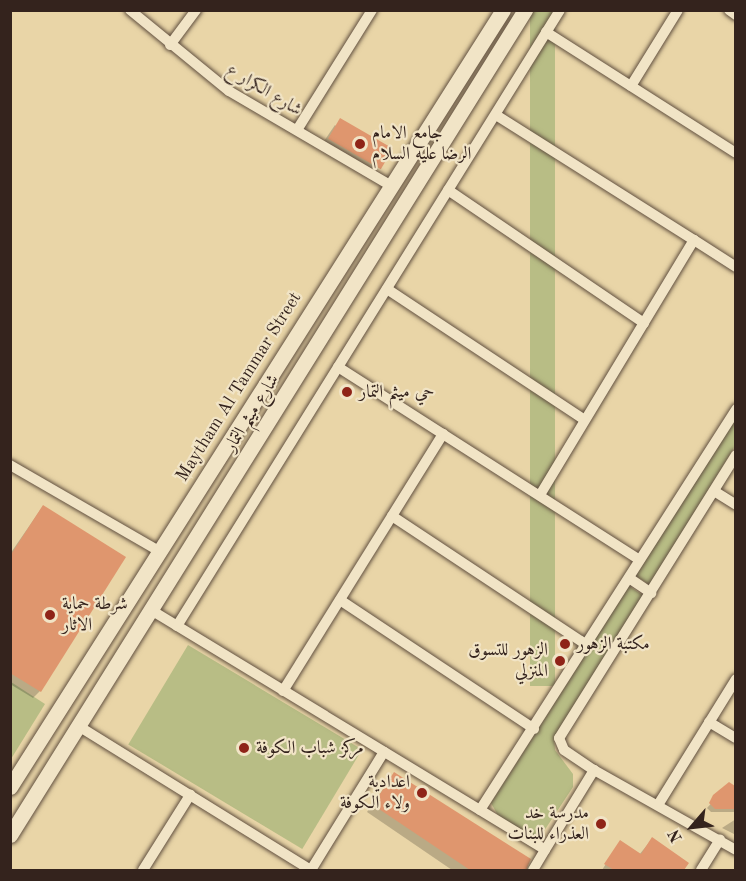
<!DOCTYPE html>
<html>
<head>
<meta charset="utf-8">
<style>
	body { margin:0 }
	#map { position:relative; width:746px; height:881px; overflow:hidden; background:#e9d5a7; font-family:"Old Standard TT",Amiri,serif }
	div>[style] { position:absolute }
	.green>* { inset:0; background:#b8bd85; transform-origin:0 0 }
	.shadow>* { inset:0; background:#0003 }
	.building>* { inset:0; background:#df966e; transform-origin:0 0 }
	.roads { filter:drop-shadow(0 0 2px #615040) drop-shadow(0 0 2px #615040) }
	.street>* { height:10px; margin:-5px; padding:0 5px; transform-origin:5px; border-radius:5px; background:#f1e4c6 }
	.secondary>* { height:15px; margin:-7.5px; padding:0 7.5px; transform-origin:7.5px; border-radius:7.5px; background:#f1e4c6 }
	.dots>* { width:16px; height:16px; translate:-50% -50%; box-sizing:border-box; border:3px solid #f1e4c6; border-radius:50% }
	span { translate:-50% -50%; white-space:nowrap; text-align:center; line-height:1.15; -webkit-text-stroke:4.5px #f1e4c6; paint-order:stroke }
	.street-label { font-size:18px; color:#34231d }
	.poi-label { font-size:18px; color:#34231d }
	.left { translate:0 -50%; text-align:left }
	.right { translate:-100% -50%; text-align:right }
	.frame { position:absolute; inset:0; border:12px solid #34231d; pointer-events:none }
	.north { position:absolute; left:662px; top:797px; width:60px; height:60px; -webkit-text-stroke:4px #f1e4c6; paint-order:stroke; rotate:242deg; font-size:16px; font-weight:700; line-height:24px; text-align:center; color:#34231d }
	.north::after { content:''; display:block; margin:auto; width:21px; height:27px; background:#34231d; clip-path:polygon(50% 0,100% 100%,50% 72%,0 100%) }
</style>
</head>
<body>
<div id="map">
	<div class="green">
		<i style="left:530px;top:11px;width:25px;height:675px"></i>
		<i style="clip-path:polygon(735px 415px,735px 446px,650px 585px,636px 576px)"></i>
		<i style="clip-path:polygon(629px 586px,644px 596px,554px 738px,555px 750px,573px 774px,573px 787px,542px 834px,530px 836px,500px 819px,491px 803px)"></i>
		<i style="left:188px;top:645px;width:203px;height:116px;rotate:31deg"></i>
		<i style="clip-path:polygon(11px 682px,45px 704px,11px 759px)"></i>
	</div>
	<div class="shadow">
		<i style="clip-path:polygon(335px 125px,378px 169px,373px 174px,322px 144px)"></i>
		<i style="clip-path:polygon(43px 506px,40px 691px,33px 698px,10px 684px,10px 554px)"></i>
		<i style="clip-path:polygon(394px 774px,529px 859px,527px 870px,452px 870px,367px 812px)"></i>
		<i style="clip-path:polygon(729px 784px,736px 788px,736px 812px,711px 812px,707px 808px)"></i>
		<i style="clip-path:polygon(736px 819px,736px 835px,722px 828px,725px 826px)"></i>
		<i style="clip-path:polygon(652px 839px,687px 863px,682px 870px,602px 870px,620px 842px,639px 855px)"></i>
	</div>
	<div class="building">
		<i style="left:340px;top:118px;width:61px;height:24px;rotate:30deg"></i>
		<i style="clip-path:polygon(43px 505px,126px 557px,41px 692px,10px 673px,10px 556px)"></i>
		<i style="clip-path:polygon(394px 772px,531px 859px,526px 870px,470px 870px,373px 805px)"></i>
		<i style="clip-path:polygon(729px 782px,735px 786px,735px 809px,715px 809px,709px 803px,713px 795px)"></i>
		<i style="clip-path:polygon(652px 837px,689px 863px,684px 870px,614px 870px,604px 864px,620px 840px,641px 854px)"></i>
	</div>
	<div class="roads">
		<div class="street">
			<i style="left:130px;top:10px;width:128px;rotate:39.3deg"></i>
			<i style="left:229px;top:91px;width:186px;rotate:30.3deg"></i>
			<i style="left:729px;top:10px;width:9px;rotate:36deg"></i>
			<i style="left:546px;top:32px;width:225px;rotate:32.5deg"></i>
			<i style="left:170px;top:45px;width:44px;rotate:-53.4deg"></i>
			<i style="left:631px;top:86px;width:89px;rotate:-58.3deg"></i>
			<i style="left:496px;top:115px;width:234px;rotate:32.3deg"></i>
			<i style="left:297px;top:130px;width:142px;rotate:-58deg"></i>
			<i style="left:448px;top:190px;width:237px;rotate:34.2deg"></i>
			<i style="left:387px;top:289px;width:237px;rotate:33.5deg"></i>
			<i style="left:338px;top:367px;width:358px;rotate:32.6deg"></i>
			<i style="left:736px;top:455px;width:334px;rotate:122deg"></i>
			<i style="left:559px;top:738px;width:13px;rotate:67deg"></i>
			<i style="left:564px;top:750px;width:36px;rotate:34deg"></i>
			<i style="left:594px;top:770px;width:163px;rotate:29.4deg"></i>
			<i style="left:10px;top:465px;width:172px;rotate:30deg"></i>
			<i style="left:714px;top:491px;width:26px;rotate:32deg"></i>
			<i style="left:540px;top:495px;width:298px;rotate:-58.9deg"></i>
			<i style="left:694px;top:240px;width:50px;rotate:32.7deg"></i>
			<i style="left:392px;top:516px;width:234px;rotate:33.5deg"></i>
			<i style="left:629px;top:578px;width:27px;rotate:34deg"></i>
			<i style="left:340px;top:600px;width:233px;rotate:33.6deg"></i>
			<i style="left:151px;top:610px;width:461px;rotate:31.3deg"></i>
			<i style="left:545px;top:850px;width:94px;rotate:-58.5deg"></i>
			<i style="left:177px;top:626px;width:725px;rotate:-58.13deg"></i>
			<i style="left:283px;top:691px;width:303px;rotate:-58.1deg"></i>
			<i style="left:709px;top:722px;width:31px;rotate:31deg"></i>
			<i style="left:80px;top:727px;width:272px;rotate:31.8deg"></i>
			<i style="left:658px;top:805px;width:148px;rotate:-58.2deg"></i>
			<i style="left:480px;top:810px;width:476px;rotate:-57.4deg"></i>
			<i style="left:143px;top:870px;width:89px;rotate:-57.9deg"></i>
			<i style="left:311px;top:870px;width:139px;rotate:-58.3deg"></i>
			<i style="left:533px;top:870px;width:23px;rotate:-59deg"></i>
			<i style="left:701px;top:870px;width:36px;rotate:-58deg"></i>
		</div>
		<div class="secondary">
			<i style="left:10px;top:787px;width:920px;rotate:-57.61deg"></i>
			<i style="left:10px;top:835px;width:973px;rotate:-58.03deg"></i>
		</div>
	</div>
	<div class="dots">
		<i style="left:360px;top:144px;background:#8f2418"></i>
		<i style="left:347px;top:392px;background:#8f2418"></i>
		<i style="left:50px;top:615px;background:#8f2418"></i>
		<i style="left:565px;top:644px;background:#8f2418"></i>
		<i style="left:560px;top:661px;background:#8f2418"></i>
		<i style="left:244px;top:748px;background:#8f2418"></i>
		<i style="left:422px;top:793px;background:#8f2418"></i>
		<i style="left:601px;top:824px;background:#8f2418"></i>
	</div>
	<div class="street-label">
		<span style="left:264px;top:90px;rotate:31deg">شارع الكرار ع</span>
		<span style="left:239px;top:387px;rotate:-58deg">Maytham Al Tammar Street</span>
		<span style="left:252px;top:413px;rotate:-58deg">شارع ميثم التمار</span>
	</div>
	<div class="poi-label">
		<span class="left" style="left:372px;top:144px">جامع الامام<br>الرضا عليه السلام</span>
		<span class="left" style="left:359px;top:392px">حي ميثم التمار</span>
		<span class="left" style="left:62px;top:615px">شرطة حماية<br>الاثار</span>
		<span class="left" style="left:577px;top:644px">مكتبة الزهور</span>
		<span class="right" style="left:548px;top:661px">الزهور للتسوق<br>المنزلي</span>
		<span class="left" style="left:256px;top:748px">مركز شباب الكوفة</span>
		<span class="right" style="left:410px;top:793px">اعدادية<br>ولاء الكوفة</span>
		<span class="right" style="left:589px;top:824px">مدرسة خد<br>العذراء للبنات</span>
	</div>
	<div class="frame"></div>
	<div class="north">N</div>
</div>
</body>
</html>
